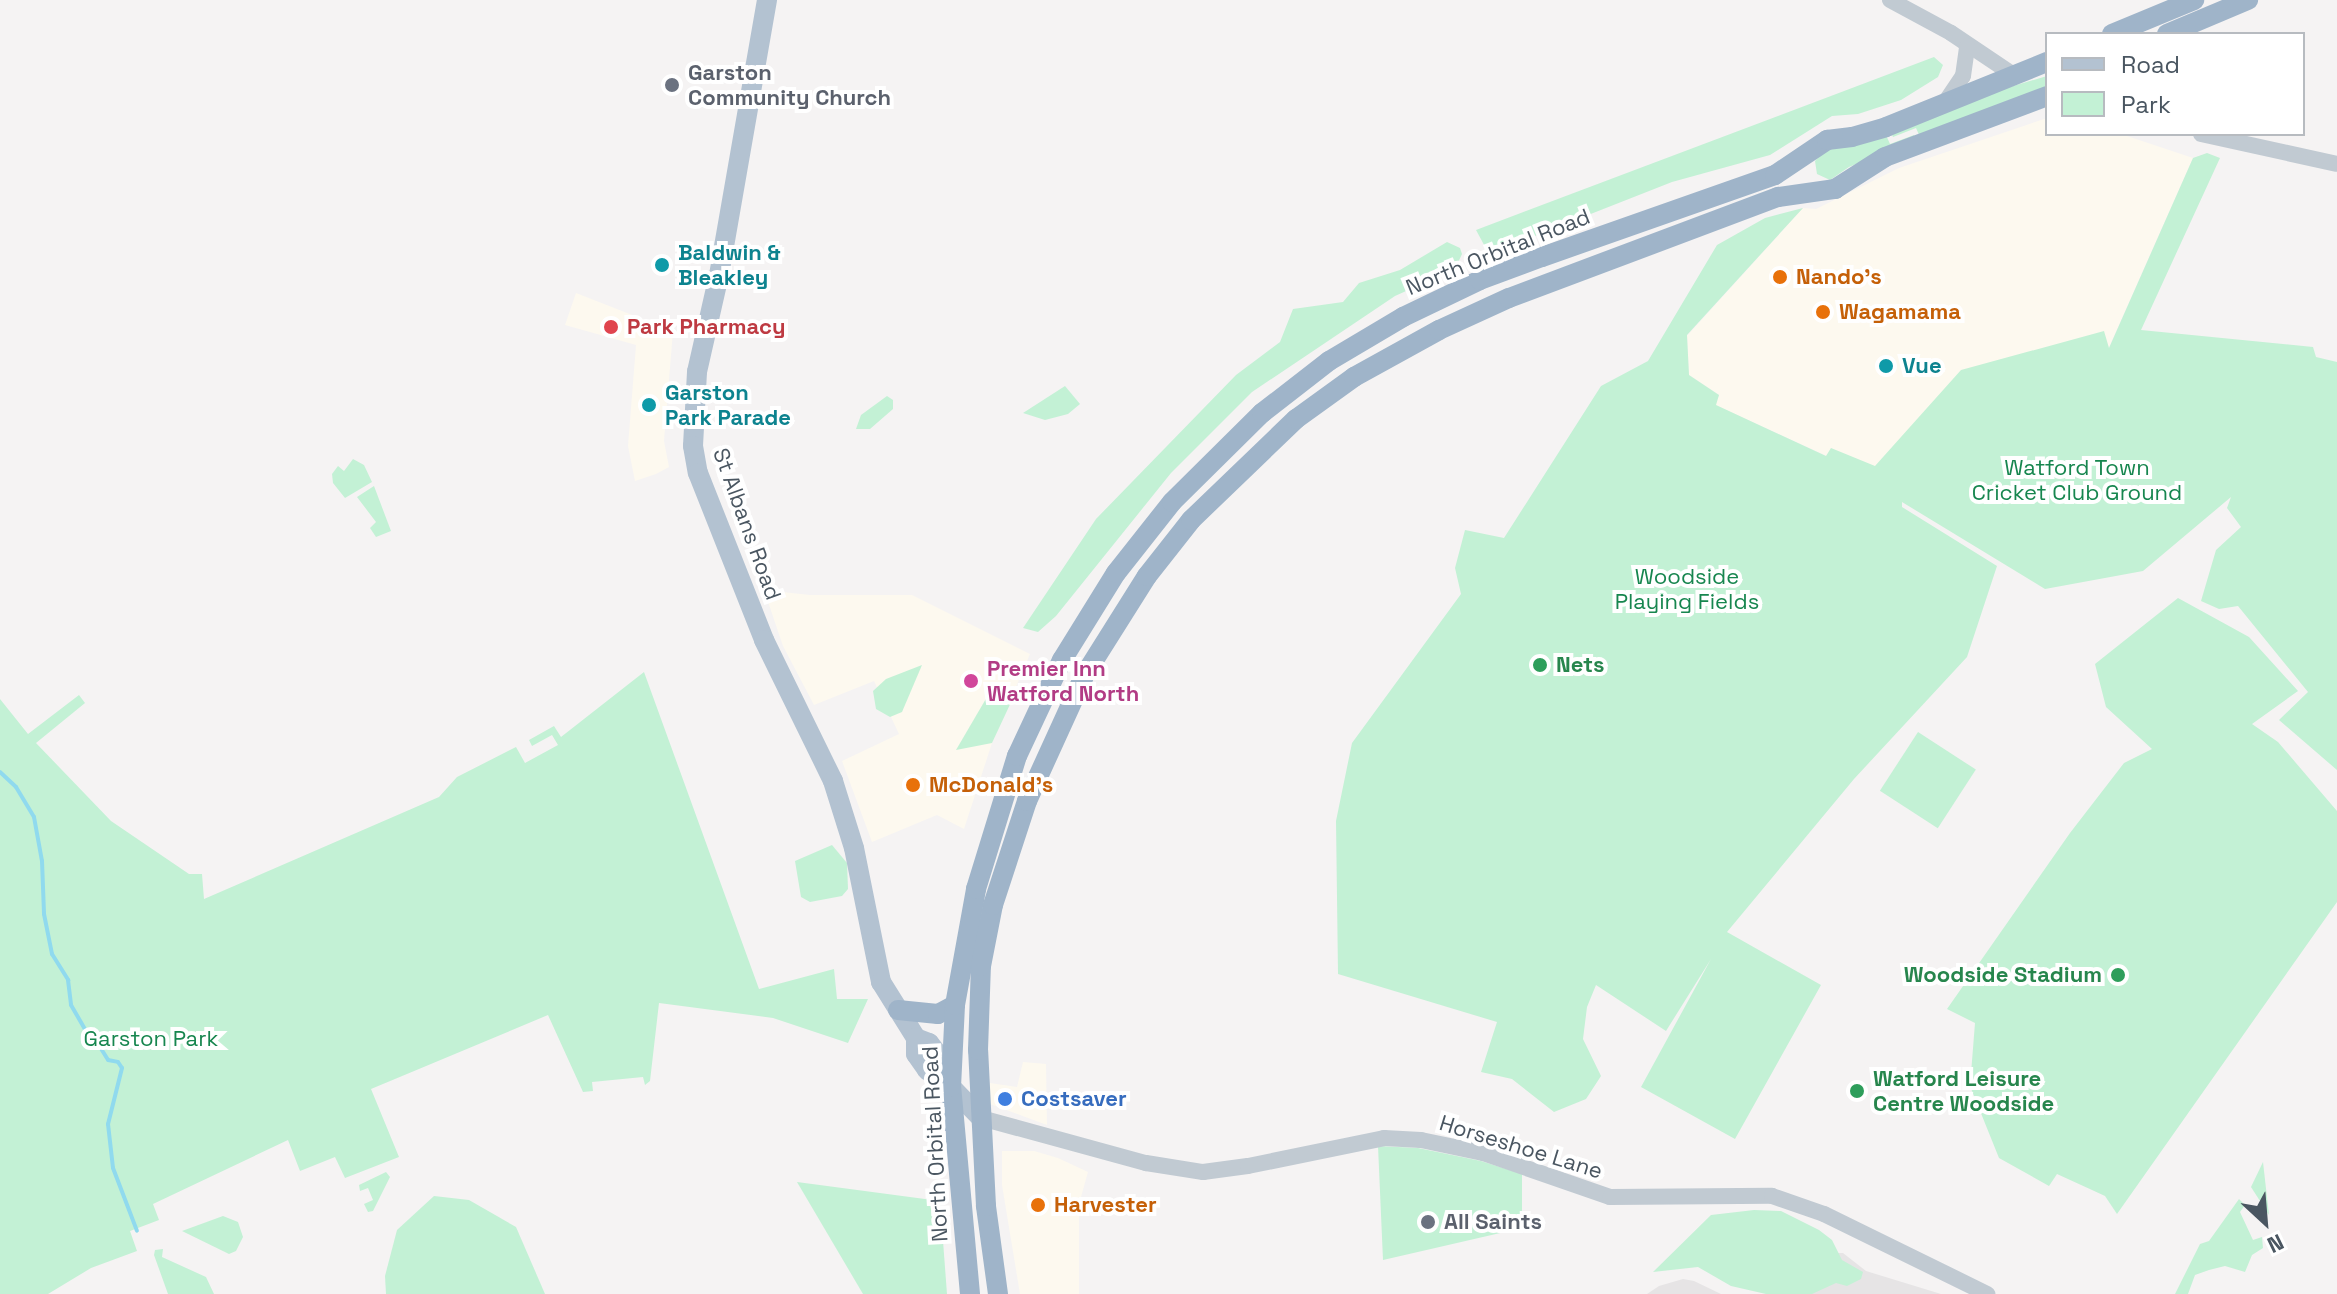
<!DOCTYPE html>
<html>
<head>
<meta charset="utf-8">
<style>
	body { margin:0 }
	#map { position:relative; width:2337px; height:1294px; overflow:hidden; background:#f5f3f3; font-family:"Space Grotesk",sans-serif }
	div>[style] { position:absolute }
	.commercial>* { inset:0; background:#fdf9ef }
	.education>* { inset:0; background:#e6e4e5 }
	.green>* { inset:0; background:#c3f1d5; transform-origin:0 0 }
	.stream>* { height:4px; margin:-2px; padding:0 2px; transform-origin:2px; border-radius:2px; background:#90daee }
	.tertiary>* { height:16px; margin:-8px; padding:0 8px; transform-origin:8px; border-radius:8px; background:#c1cad2 }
	.primary>* { height:20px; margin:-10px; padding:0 10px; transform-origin:10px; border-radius:10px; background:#b3c2d1 }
	.trunk>* { height:20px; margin:-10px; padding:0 10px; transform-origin:10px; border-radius:10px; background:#9fb4c9 }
	.dots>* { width:22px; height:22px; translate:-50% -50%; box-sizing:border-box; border:4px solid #fff; border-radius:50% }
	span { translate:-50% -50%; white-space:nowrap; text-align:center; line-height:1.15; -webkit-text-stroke:8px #fff; paint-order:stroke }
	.worship-label { font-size:22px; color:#5b616d; font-weight:700 }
	.left { translate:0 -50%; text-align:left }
	.culture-label { font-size:22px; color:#0d838f; font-weight:700 }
	.street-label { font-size:22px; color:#4a5661 }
	.food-label { font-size:22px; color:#c56008; font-weight:700 }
	.health-label { font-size:22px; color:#be3a42; font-weight:700 }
	.park-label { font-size:22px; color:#17864f }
	.leisure-label { font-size:22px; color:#27864d; font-weight:700 }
	.right { translate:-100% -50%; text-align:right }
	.hotel-label { font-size:22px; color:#b23c85; font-weight:700 }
	.shop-label { font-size:22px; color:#366cbe; font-weight:700 }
	.legend { position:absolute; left:2045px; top:32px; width:260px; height:104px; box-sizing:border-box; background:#fff; border:2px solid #b7bbc0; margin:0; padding:10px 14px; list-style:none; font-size:24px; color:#4a5661 }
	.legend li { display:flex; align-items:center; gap:16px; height:40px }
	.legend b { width:40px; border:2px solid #b7bbc0 }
	.north { position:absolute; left:2225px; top:1182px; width:80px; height:80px; -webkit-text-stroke:6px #fff; paint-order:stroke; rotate:154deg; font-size:22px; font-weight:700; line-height:32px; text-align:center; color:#4a5661 }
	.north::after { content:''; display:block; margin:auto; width:28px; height:36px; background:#4a5661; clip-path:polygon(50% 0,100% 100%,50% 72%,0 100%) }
</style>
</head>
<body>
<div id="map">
	<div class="commercial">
		<i style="clip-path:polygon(2047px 118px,2047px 134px,2121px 134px,2193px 158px,2102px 363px,1889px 480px,1831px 448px,1827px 456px,1715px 405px,1719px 395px,1689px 375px,1687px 336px,1803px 208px,1816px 209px,1899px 168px)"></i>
		<i style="clip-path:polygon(576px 293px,673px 331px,664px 441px,669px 467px,656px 474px,635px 481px,628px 446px,636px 345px,565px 325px)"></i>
		<i style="clip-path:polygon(764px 590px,810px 595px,912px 595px,1030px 654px,992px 743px,964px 829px,937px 815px,872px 842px,842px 761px,899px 734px,874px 681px,814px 705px,783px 646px)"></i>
		<i style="clip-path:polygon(1023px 1062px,1046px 1064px,1047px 1125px,990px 1104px,990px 1083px,1017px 1087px)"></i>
		<i style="clip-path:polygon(1002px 1151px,1034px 1151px,1058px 1158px,1088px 1172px,1079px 1204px,1079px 1294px,1020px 1294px,1002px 1185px)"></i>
	</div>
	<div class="education">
		<i style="clip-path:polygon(1836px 1253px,1843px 1253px,1866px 1271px,1941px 1294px,1793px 1294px)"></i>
		<i style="clip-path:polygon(1683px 1279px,1694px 1281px,1721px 1294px,1647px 1294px,1659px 1286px)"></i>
	</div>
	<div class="green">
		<i style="clip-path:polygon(1934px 57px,1943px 65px,1938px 77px,1901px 100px,1858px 114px,1832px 116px,1770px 155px,1672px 182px,1489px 254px,1476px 230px)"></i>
		<i style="clip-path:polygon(2047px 76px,2047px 90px,1920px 137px,1916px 128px,1893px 137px,1891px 133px,2003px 89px)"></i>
		<i style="clip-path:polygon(1886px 135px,1890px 144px,1914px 135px,1915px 139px,1849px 167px,1830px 180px,1817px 174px,1815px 161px,1826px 149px)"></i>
		<i style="clip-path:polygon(2207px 153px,2220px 158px,2141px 330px,2313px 347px,2316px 357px,2337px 362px,2337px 770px,2279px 720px,2308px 692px,2238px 606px,2219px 609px,2201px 601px,2216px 550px,2241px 527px,2227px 508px,2231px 497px,2143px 571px,2045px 589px,1902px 502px,1902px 507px,1997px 566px,1967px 657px,1854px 779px,1727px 932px,1821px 985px,1735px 1139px,1641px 1087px,1711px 959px,1666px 1031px,1596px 985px,1587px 1007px,1583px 1039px,1601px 1076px,1586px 1099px,1554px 1112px,1512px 1079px,1481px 1072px,1497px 1022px,1338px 974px,1336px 821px,1352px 743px,1461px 594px,1455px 568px,1465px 530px,1504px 538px,1601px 386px,1648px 361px,1717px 245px,1765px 218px,1803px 208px,1687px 335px,1689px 375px,1719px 395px,1716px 405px,1826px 456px,1831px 448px,1875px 466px,1961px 370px,2104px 331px,2109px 348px,2193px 158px)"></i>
		<i style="clip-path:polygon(1447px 242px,1460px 248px,1462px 254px,1455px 269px,1395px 296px,1252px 392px,1171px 473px,1056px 616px,1038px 632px,1023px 628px,1096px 519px,1236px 375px,1280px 342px,1293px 309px,1343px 302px,1359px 283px,1400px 270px)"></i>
		<i style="clip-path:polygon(1065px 386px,1080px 404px,1068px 414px,1045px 420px,1023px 413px)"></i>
		<i style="clip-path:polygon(887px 396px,893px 400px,893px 409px,870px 429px,856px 429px,861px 415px)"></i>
		<i style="clip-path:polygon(353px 459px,364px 465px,372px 482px,345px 498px,333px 483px,332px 474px,338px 466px,344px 471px)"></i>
		<i style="clip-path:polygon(374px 486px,391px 531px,376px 537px,370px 528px,376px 522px,357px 497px)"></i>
		<i style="clip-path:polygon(2178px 598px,2249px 637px,2298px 691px,2252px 724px,2278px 742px,2337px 811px,2337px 902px,2117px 1214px,2105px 1196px,2092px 1190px,2057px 1174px,2049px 1186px,1999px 1158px,1970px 1086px,1975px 1023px,1947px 1009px,2070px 833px,2124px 763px,2152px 749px,2106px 707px,2095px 664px)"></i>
		<i style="clip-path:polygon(922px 665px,902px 712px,890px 717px,876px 709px,873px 691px,886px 679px)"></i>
		<i style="clip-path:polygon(644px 672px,759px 989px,834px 969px,837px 999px,868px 999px,848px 1043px,773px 1018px,659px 1003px,650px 1081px,645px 1085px,643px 1077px,592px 1082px,593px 1091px,583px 1092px,548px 1015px,371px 1089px,399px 1157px,345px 1178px,335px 1157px,300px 1171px,288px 1140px,153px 1204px,159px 1220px,130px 1231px,137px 1251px,91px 1268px,48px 1294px,0 1294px,0 699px,28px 734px,79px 695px,85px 703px,36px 743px,111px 821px,189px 874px,202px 874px,204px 899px,439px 797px,457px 777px,516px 747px,525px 763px,558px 745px,552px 735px,532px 746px,529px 740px,554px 726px,561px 737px)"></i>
		<i style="clip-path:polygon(994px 685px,1010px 689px,1013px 698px,992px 743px,956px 750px)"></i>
		<i style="left:1918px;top:732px;width:69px;height:70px;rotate:33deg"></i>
		<i style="clip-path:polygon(832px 845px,847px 863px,848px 889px,842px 896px,810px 902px,801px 897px,795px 861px)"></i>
		<i style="clip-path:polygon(1378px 1146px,1418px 1148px,1481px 1161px,1522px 1174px,1522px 1228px,1383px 1260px)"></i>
		<i style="clip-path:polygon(2263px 1162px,2269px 1215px,2251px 1187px)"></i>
		<i style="clip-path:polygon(386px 1172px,390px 1177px,373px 1211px,368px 1212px,364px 1204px,373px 1200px,368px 1188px,360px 1191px,359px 1185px)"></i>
		<i style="clip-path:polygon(797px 1182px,940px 1201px,947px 1294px,863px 1294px)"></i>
		<i style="clip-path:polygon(434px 1196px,469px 1200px,516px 1227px,545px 1294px,386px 1294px,385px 1276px,397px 1230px)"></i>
		<i style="clip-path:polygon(2239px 1199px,2245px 1205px,2240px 1212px,2253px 1240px,2262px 1237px,2263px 1248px,2252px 1255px,2245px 1272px,2225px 1266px,2209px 1270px,2195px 1275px,2188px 1294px,2175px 1294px,2200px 1244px,2209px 1241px)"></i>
		<i style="clip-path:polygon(1754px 1210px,1781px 1211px,1819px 1230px,1832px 1240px,1842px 1260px,1863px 1272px,1861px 1279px,1847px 1286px,1836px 1283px,1812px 1294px,1766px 1294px,1731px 1286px,1698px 1267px,1653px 1272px,1711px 1215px)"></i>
		<i style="clip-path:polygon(223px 1216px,238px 1222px,243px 1237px,236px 1251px,229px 1254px,182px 1231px)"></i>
		<i style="clip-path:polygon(163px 1249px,162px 1257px,206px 1277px,214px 1294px,168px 1294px,154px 1255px,155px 1250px)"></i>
	</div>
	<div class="stream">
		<i style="left:0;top:772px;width:22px;rotate:43deg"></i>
		<i style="left:16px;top:787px;width:35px;rotate:59deg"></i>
		<i style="left:34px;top:817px;width:45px;rotate:79.7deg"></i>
		<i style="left:42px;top:861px;width:53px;rotate:87.8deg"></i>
		<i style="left:44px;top:914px;width:41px;rotate:78.7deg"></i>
		<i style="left:52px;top:954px;width:31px;rotate:58deg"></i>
		<i style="left:68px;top:980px;width:25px;rotate:83deg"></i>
		<i style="left:71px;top:1005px;width:34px;rotate:60deg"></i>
		<i style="left:88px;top:1034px;width:13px;rotate:90deg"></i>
		<i style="left:88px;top:1047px;width:12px"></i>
		<i style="left:100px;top:1047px;width:15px;rotate:58deg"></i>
		<i style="left:108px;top:1060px;width:10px;rotate:11deg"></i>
		<i style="left:118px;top:1062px;width:7px;rotate:56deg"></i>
		<i style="left:122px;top:1068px;width:58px;rotate:104deg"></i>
		<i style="left:108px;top:1124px;width:44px;rotate:83.5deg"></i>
		<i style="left:113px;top:1168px;width:67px;rotate:69.1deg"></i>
	</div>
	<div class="tertiary">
		<i style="left:1890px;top:0;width:69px;rotate:28.4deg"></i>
		<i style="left:1951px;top:33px;width:77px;rotate:33.9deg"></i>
		<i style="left:1944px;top:104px;width:34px;rotate:-56deg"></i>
		<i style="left:1963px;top:76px;width:30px;rotate:-82deg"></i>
		<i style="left:2201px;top:134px;width:139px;rotate:12.4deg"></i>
		<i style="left:981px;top:1118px;width:171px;rotate:15.3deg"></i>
		<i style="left:1146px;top:1163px;width:58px;rotate:9deg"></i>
		<i style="left:1203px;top:1172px;width:45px;rotate:-7.6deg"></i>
		<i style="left:1248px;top:1166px;width:139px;rotate:-11.6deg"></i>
		<i style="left:1384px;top:1138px;width:37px;rotate:3deg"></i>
		<i style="left:1421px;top:1140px;width:63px;rotate:11.8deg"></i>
		<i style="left:1483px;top:1153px;width:134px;rotate:19.1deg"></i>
		<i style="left:1610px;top:1197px;width:162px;rotate:-0.4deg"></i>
		<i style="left:1772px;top:1196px;width:55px;rotate:19.1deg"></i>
		<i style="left:1824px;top:1214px;width:182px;rotate:26.1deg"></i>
	</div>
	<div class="primary">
		<i style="left:767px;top:0;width:279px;rotate:99.9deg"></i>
		<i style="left:719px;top:275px;width:99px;rotate:102.8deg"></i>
		<i style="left:697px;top:372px;width:74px;rotate:93.1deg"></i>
		<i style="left:693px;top:446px;width:27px;rotate:80deg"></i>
		<i style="left:698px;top:473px;width:180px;rotate:68.4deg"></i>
		<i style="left:764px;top:640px;width:157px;rotate:63.9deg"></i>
		<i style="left:833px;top:781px;width:70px;rotate:72.6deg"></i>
		<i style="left:854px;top:848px;width:137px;rotate:78.6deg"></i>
		<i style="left:881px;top:982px;width:66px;rotate:58deg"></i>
		<i style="left:916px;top:1038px;width:16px;rotate:90deg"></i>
		<i style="left:916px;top:1054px;width:19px;rotate:55deg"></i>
		<i style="left:927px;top:1070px;width:29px;rotate:35deg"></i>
		<i style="left:951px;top:1087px;width:43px;rotate:45.9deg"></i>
		<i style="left:916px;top:1038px;width:14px;rotate:21deg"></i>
		<i style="left:929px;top:1043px;width:18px;rotate:52deg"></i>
		<i style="left:940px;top:1057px;width:32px;rotate:70deg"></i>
	</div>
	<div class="trunk">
		<i style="left:2112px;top:34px;width:89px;rotate:-22.5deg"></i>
		<i style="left:2167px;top:34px;width:88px;rotate:-22.8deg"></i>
		<i style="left:898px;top:1010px;width:40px;rotate:5.7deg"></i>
		<i style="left:938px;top:1014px;width:19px;rotate:-28deg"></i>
		<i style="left:970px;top:1294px;width:208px;rotate:-95.2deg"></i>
		<i style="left:951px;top:1087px;width:82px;rotate:-87.2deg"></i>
		<i style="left:955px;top:1005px;width:118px;rotate:-79.7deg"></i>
		<i style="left:976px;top:889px;width:139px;rotate:-72.9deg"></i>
		<i style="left:1017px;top:756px;width:106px;rotate:-64.9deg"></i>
		<i style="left:1062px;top:660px;width:102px;rotate:-58.2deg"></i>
		<i style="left:1116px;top:573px;width:90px;rotate:-51.7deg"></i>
		<i style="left:1172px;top:502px;width:127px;rotate:-44.7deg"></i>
		<i style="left:1262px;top:413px;width:85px;rotate:-37.8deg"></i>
		<i style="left:1329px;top:361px;width:86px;rotate:-30.7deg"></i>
		<i style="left:1403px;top:317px;width:85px;rotate:-25.7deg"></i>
		<i style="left:1480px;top:280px;width:66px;rotate:-20.4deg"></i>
		<i style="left:1542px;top:257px;width:247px;rotate:-19.4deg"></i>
		<i style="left:1775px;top:175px;width:63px;rotate:-33.9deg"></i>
		<i style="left:1827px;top:140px;width:25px;rotate:-7deg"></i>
		<i style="left:1852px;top:137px;width:35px;rotate:-16deg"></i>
		<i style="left:1886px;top:127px;width:174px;rotate:-22deg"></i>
		<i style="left:998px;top:1294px;width:89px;rotate:-97.8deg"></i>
		<i style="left:986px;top:1206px;width:156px;rotate:-92.9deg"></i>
		<i style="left:978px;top:1050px;width:84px;rotate:-88deg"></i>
		<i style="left:981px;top:966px;width:62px;rotate:-78.9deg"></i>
		<i style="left:993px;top:905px;width:109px;rotate:-71.9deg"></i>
		<i style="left:1027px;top:801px;width:137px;rotate:-65.5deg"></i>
		<i style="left:1084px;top:676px;width:118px;rotate:-57.8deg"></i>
		<i style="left:1147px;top:576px;width:71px;rotate:-51.8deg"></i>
		<i style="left:1191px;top:520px;width:146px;rotate:-43.9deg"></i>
		<i style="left:1296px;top:419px;width:72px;rotate:-35.9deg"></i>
		<i style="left:1354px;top:377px;width:97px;rotate:-28.9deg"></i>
		<i style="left:1439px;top:330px;width:77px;rotate:-24.6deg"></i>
		<i style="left:1509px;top:298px;width:287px;rotate:-20.6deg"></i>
		<i style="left:1778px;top:197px;width:58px;rotate:-8deg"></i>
		<i style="left:1835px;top:189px;width:59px;rotate:-32.6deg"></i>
		<i style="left:1885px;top:157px;width:173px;rotate:-20.6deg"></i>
	</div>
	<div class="dots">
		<i style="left:672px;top:85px;background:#6b7280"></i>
		<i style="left:662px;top:265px;background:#0f9aa8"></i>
		<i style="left:1780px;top:277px;background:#e8710a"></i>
		<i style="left:1823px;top:312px;background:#e8710a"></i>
		<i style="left:611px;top:327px;background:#e0444e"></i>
		<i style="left:1886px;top:366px;background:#0f9aa8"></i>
		<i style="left:649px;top:405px;background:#0f9aa8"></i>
		<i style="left:1540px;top:665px;background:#2e9e5b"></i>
		<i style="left:971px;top:681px;background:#d1479c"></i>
		<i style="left:913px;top:785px;background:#e8710a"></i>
		<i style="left:2118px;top:975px;background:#2e9e5b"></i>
		<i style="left:1857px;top:1091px;background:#2e9e5b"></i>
		<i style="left:1005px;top:1099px;background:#3f7fe0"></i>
		<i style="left:1038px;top:1205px;background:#e8710a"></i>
		<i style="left:1428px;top:1222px;background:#6b7280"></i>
	</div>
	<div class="worship-label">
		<span class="left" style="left:688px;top:85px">Garston<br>Community Church</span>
		<span class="left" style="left:1444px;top:1222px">All Saints</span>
	</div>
	<div class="culture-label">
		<span class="left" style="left:678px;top:265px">Baldwin &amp;<br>Bleakley</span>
		<span class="left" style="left:1902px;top:366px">Vue</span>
		<span class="left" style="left:665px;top:405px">Garston<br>Park Parade</span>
	</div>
	<div class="street-label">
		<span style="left:1498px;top:252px;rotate:-22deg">North Orbital Road</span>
		<span style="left:747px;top:524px;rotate:70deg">St Albans Road</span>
		<span style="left:935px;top:1144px;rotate:-93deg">North Orbital Road</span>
		<span style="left:1521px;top:1147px;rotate:17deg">Horseshoe Lane</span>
	</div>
	<div class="food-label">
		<span class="left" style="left:1796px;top:277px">Nando's</span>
		<span class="left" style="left:1839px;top:312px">Wagamama</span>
		<span class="left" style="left:929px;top:785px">McDonald's</span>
		<span class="left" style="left:1054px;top:1205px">Harvester</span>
	</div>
	<div class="health-label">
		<span class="left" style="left:627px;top:327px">Park Pharmacy</span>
	</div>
	<div class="park-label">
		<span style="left:2077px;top:480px">Watford Town<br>Cricket Club Ground</span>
		<span style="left:1687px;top:589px">Woodside<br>Playing Fields</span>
		<span style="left:151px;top:1039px">Garston Park</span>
	</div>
	<div class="leisure-label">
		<span class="left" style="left:1556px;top:665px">Nets</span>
		<span class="right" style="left:2102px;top:975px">Woodside Stadium</span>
		<span class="left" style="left:1873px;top:1091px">Watford Leisure<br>Centre Woodside</span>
	</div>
	<div class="hotel-label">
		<span class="left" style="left:987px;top:681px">Premier Inn<br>Watford North</span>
	</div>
	<div class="shop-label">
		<span class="left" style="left:1021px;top:1099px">Costsaver</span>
	</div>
	<ul class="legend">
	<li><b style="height:10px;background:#b3c2d1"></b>Road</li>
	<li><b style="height:22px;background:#c3f1d5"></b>Park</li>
	</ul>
	<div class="north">N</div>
</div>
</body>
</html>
